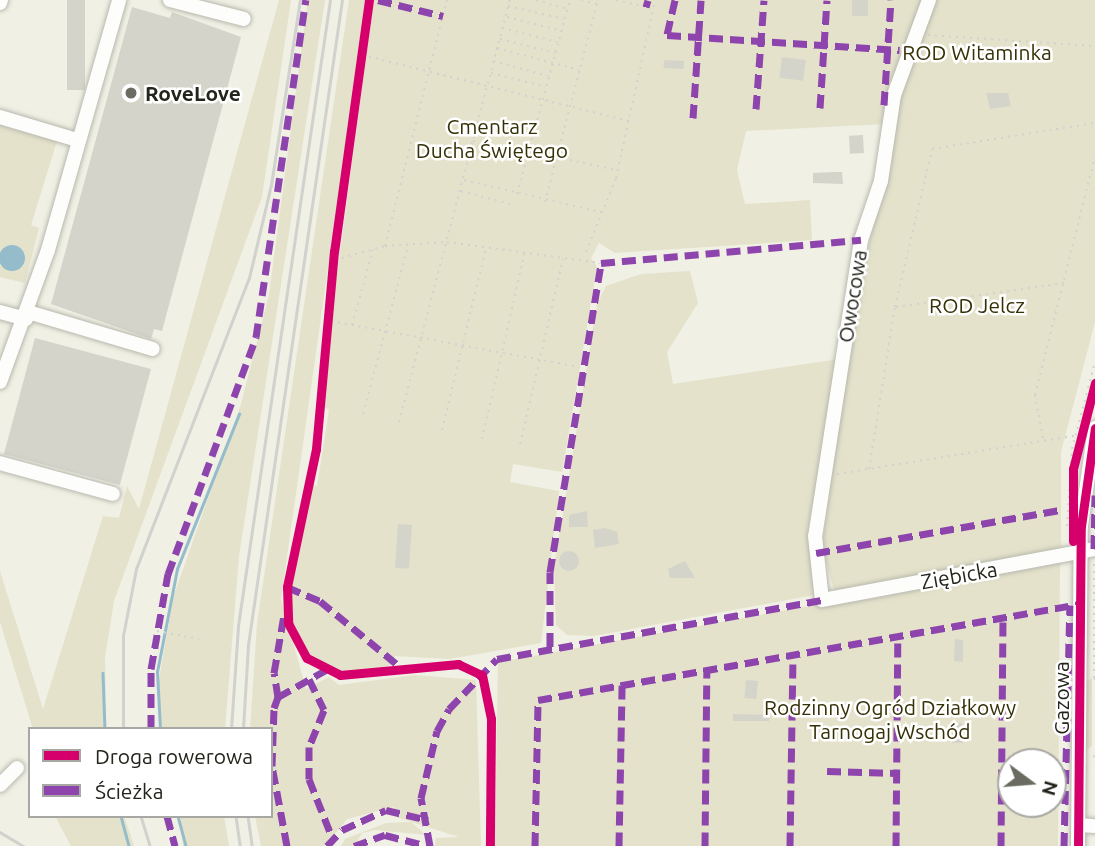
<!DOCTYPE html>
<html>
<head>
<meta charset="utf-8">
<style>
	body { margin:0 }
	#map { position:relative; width:1095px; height:846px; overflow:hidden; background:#f0f0e4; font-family:Ubuntu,sans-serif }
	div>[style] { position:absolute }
	.green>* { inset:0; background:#e4e2ca }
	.water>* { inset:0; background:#95bccb }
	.round { border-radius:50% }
	.stream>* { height:2.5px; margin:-1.25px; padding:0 1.25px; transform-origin:1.25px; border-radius:1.25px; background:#95bccb }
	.building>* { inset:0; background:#d4d4cb; transform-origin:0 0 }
	.path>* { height:2px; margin-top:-1px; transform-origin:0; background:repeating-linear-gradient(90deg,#d2d2cf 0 2px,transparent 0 7px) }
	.roads { filter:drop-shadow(0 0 2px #b8b8af) drop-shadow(0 0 2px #b8b8af) }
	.minor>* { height:14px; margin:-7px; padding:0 7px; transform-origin:7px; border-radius:7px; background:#fdfdfb }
	.rail>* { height:2.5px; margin:-1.25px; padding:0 1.25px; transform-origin:1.25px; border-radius:1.25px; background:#d1d1cd }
	.quiet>* { height:7px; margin-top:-3.5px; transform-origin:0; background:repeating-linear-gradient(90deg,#8e44ad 0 14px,transparent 0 21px) }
	.cycleway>* { height:9px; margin:-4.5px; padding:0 4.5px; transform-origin:4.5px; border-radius:4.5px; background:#d6006c }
	.dots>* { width:19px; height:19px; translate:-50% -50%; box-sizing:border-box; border:4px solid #fff; border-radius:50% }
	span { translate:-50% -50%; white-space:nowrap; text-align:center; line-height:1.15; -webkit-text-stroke:5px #fff; paint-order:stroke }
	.park-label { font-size:21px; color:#353106 }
	.poi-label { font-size:21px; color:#24241c; font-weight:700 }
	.left { translate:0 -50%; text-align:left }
	.street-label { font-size:21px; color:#24241c }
	.legend { position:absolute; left:28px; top:727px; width:245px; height:91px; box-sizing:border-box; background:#fff; border:2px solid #a7a7a4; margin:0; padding:9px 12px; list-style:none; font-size:21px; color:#24241c }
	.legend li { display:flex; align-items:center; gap:14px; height:35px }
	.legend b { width:35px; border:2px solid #a7a7a4 }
	.north { position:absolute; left:997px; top:748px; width:70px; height:70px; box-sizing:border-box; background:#fff; border:2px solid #a7a7a4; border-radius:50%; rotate:106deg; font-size:19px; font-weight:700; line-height:28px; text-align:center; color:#24241c }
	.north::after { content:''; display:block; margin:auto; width:24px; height:32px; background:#6b6b62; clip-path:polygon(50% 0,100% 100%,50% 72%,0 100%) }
</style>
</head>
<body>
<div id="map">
	<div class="green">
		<i style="clip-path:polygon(279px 0,291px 0,262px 197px,114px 601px,105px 658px,106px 729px,33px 729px,0 622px,0 571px,43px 709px,103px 516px,119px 518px,127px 486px,139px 509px)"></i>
		<i style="clip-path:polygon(308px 0,325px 0,239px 556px,225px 729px,161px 729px,159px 680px,173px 598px,241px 404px,269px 295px)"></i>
		<i style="clip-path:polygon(349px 0,366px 0,281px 599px,306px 689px,329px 677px,339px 685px,415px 675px,476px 680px,481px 846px,435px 846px,436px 838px,459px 837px,393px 816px,394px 807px,347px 819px,325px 846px,261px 846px,255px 816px,271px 816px,271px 729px,250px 729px,257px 624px)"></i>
		<i style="clip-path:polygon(374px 0,922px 0,887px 92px,885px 124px,746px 131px,737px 170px,745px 204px,810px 200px,812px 240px,615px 253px,599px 243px,591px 258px,597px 267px,562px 472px,513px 464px,510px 482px,559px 491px,541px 643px,449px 659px,395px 656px,391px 665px,360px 673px,338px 672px,310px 657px,295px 635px,289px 605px,308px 484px,317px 486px,328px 417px,329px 409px,319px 407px)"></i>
		<i style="clip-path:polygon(934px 0,1095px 0,1095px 322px,1061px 452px,1061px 553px,835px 594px,822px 546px,849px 348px,903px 74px)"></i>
		<i style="clip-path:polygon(0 125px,57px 141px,31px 225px,39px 228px,25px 283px,0 277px)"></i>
		<i style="clip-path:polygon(690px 271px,698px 303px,667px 352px,673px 384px,839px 359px,808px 531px,814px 595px,594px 636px,567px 635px,556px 625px,554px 568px,597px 304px,606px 286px,641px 274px)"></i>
		<i style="clip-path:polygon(evenodd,1060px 561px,1058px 846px,495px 846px,498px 662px,1060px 561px,1011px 762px,1053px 762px,1053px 804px,1011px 804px,1011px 762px)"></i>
		<i style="clip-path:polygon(1092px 678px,1092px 746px,1084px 752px,1085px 683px)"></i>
		<i style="clip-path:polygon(55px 816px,124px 816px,134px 846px,71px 846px)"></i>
		<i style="clip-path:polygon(180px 816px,224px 816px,229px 846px,183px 846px)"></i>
		<i style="clip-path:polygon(411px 822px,426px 835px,376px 830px,362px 833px,355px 846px,341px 846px,345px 839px,386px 823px)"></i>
	</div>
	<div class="water">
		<i class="round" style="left:-1px;top:245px;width:26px;height:26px"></i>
	</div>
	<div class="stream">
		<i style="left:103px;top:673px;width:56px;rotate:88deg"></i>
		<i style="left:160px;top:729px;width:57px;rotate:-93deg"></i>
		<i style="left:157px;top:672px;width:105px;rotate:-79deg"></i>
		<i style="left:177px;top:569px;width:167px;rotate:-68.2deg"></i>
		<i style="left:121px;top:816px;width:31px;rotate:75deg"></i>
		<i style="left:178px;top:816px;width:31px;rotate:75deg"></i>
	</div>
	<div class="building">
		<i style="left:67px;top:0;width:18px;height:90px"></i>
		<i style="left:852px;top:0;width:16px;height:16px"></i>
		<i style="clip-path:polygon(132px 7px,170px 18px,172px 12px,241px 37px,162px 331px,154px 329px,151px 339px,51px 304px)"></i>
		<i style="left:782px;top:57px;width:24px;height:21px;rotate:7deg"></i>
		<i style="left:664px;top:60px;width:20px;height:8px;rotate:3deg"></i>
		<i style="clip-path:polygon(986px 93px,1008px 93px,1011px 106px,990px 109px)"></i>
		<i style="left:863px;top:135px;width:18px;height:14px;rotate:87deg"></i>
		<i style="clip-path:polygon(833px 172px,842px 172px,843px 184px,813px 183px,813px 173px)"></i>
		<i style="left:35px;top:338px;width:120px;height:120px;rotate:15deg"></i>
		<i style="clip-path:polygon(587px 511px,588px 527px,569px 527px,569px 515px)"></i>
		<i style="left:398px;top:524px;width:14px;height:44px;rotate:4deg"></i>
		<i style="clip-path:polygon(605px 528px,617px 532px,619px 544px,595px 548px,593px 530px)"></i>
		<i class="round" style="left:559px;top:551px;width:20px;height:20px"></i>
		<i style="clip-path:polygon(685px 561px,695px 578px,670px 578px,668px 569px)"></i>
		<i style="clip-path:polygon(963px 640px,963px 662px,954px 661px,955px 639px)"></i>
		<i style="left:746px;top:680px;width:12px;height:18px;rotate:5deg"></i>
		<i style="clip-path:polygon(733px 714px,770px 715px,769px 721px,733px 721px)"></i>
		<i style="clip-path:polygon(953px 723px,962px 723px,963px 743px,952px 743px)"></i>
	</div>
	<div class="path">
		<i style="left:536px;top:0;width:33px;rotate:16deg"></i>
		<i style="left:616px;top:0;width:31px;rotate:13deg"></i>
		<i style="left:508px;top:6px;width:57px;rotate:13.1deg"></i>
		<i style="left:507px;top:17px;width:57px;rotate:14.3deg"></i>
		<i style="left:502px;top:28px;width:57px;rotate:14.3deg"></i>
		<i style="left:928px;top:35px;width:167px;rotate:3.8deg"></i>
		<i style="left:500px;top:39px;width:57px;rotate:14.3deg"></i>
		<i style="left:497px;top:48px;width:85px;rotate:15deg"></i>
		<i style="left:362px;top:55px;width:275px;rotate:13.9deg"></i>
		<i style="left:493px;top:61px;width:57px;rotate:15.3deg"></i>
		<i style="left:491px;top:73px;width:54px;rotate:14deg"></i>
		<i style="left:473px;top:141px;width:53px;rotate:18.8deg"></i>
		<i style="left:556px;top:157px;width:61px;rotate:12.2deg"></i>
		<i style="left:464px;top:180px;width:145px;rotate:13.2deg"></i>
		<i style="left:461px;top:191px;width:51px;rotate:14.9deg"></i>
		<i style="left:517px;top:194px;width:201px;rotate:-74.7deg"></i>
		<i style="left:545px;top:202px;width:205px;rotate:-75.3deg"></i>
		<i style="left:597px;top:4px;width:16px;rotate:-166deg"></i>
		<i style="left:385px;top:246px;width:254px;rotate:-75.9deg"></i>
		<i style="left:586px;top:252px;width:80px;rotate:-67.9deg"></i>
		<i style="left:616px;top:178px;width:182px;rotate:-77.6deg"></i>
		<i style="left:335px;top:260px;width:52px;rotate:-15.6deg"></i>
		<i style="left:385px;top:246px;width:62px;rotate:-3.7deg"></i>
		<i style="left:447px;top:242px;width:155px;rotate:7.8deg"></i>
		<i style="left:896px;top:307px;width:170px;rotate:-8.1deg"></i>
		<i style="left:331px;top:321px;width:253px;rotate:10.5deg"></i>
		<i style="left:352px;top:325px;width:78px;rotate:-74.4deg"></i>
		<i style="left:363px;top:414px;width:170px;rotate:-75deg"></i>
		<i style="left:399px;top:422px;width:436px;rotate:-75.3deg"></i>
		<i style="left:442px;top:430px;width:187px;rotate:-76.4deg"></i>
		<i style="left:1043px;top:438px;width:44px;rotate:-100.5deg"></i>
		<i style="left:1035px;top:395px;width:246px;rotate:-75.9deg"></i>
		<i style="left:482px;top:439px;width:192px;rotate:-77.1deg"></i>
		<i style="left:520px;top:444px;width:190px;rotate:-76.9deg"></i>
		<i style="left:869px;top:469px;width:164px;rotate:-80.9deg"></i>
		<i style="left:895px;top:307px;width:162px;rotate:-76.8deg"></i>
		<i style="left:932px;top:149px;width:165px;rotate:-9.1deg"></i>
		<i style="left:837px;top:474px;width:240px;rotate:-9.1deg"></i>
		<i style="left:1067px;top:526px;width:77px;rotate:-86.3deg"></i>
		<i style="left:1072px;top:449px;width:90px;rotate:-75.2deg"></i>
		<i style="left:157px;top:631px;width:43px;rotate:10.8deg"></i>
		<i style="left:1094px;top:678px;width:115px;rotate:-90deg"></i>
		<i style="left:1094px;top:679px;width:1px"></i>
		<i style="left:1093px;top:756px;width:2px;rotate:27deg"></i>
	</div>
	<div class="roads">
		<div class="minor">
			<i style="left:170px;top:0;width:76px;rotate:14.4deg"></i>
			<i style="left:929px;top:0;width:101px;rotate:110.2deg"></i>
			<i style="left:894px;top:95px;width:87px;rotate:98.6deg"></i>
			<i style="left:881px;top:181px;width:62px;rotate:108.7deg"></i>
			<i style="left:861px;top:240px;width:300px;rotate:98.8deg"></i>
			<i style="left:815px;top:536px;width:64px;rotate:83.8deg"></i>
			<i style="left:822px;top:600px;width:278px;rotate:-10.6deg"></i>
			<i style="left:0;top:3px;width:3px;rotate:-72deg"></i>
			<i style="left:0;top:117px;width:80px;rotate:16.6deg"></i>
			<i style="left:0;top:312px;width:27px;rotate:15deg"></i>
			<i style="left:28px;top:312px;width:130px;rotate:16.5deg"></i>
			<i style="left:0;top:382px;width:140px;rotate:-70deg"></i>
			<i style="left:48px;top:250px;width:260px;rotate:-74.1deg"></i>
			<i style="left:0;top:463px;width:117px;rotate:15.3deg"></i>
			<i style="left:0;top:785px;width:24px;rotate:-45deg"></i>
			<i style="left:1079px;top:825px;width:16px;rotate:4deg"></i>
			<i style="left:1078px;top:846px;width:320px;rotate:-89.5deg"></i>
			<i style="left:1081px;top:526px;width:99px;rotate:-81.9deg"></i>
		</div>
	</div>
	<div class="rail">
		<i style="left:123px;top:729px;width:93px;rotate:-90deg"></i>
		<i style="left:123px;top:636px;width:68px;rotate:-79deg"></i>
		<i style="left:136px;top:569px;width:312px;rotate:-68.8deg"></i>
		<i style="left:249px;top:278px;width:96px;rotate:-76.7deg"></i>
		<i style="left:271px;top:185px;width:187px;rotate:-81.1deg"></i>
		<i style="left:231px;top:729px;width:103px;rotate:-86.1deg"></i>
		<i style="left:238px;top:626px;width:633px;rotate:-81.64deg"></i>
		<i style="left:243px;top:729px;width:84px;rotate:-86.6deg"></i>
		<i style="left:248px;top:645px;width:652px;rotate:-81.71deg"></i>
		<i style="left:141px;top:816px;width:31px;rotate:73deg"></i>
		<i style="left:236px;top:816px;width:30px;rotate:82deg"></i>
		<i style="left:248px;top:816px;width:30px;rotate:82deg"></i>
		<i style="left:0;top:832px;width:27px;rotate:31deg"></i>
	</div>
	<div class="quiet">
		<i style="left:378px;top:0;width:67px;rotate:13.8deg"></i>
		<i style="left:675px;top:0;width:36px;rotate:103deg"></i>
		<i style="left:667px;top:35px;width:233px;rotate:3.7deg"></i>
		<i style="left:646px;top:7px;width:7px;rotate:-74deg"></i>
		<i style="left:884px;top:105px;width:105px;rotate:-86.2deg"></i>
		<i style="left:820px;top:108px;width:108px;rotate:-86.3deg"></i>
		<i style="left:756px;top:109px;width:109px;rotate:-85.8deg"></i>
		<i style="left:693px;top:118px;width:118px;rotate:-86.1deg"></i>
		<i style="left:1094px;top:549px;width:54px;rotate:-88.9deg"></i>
		<i style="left:816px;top:553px;width:249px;rotate:-10deg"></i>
		<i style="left:287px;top:587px;width:36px;rotate:23deg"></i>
		<i style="left:320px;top:601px;width:102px;rotate:39.4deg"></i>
		<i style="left:550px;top:647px;width:75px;rotate:-90deg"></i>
		<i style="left:550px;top:572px;width:313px;rotate:-80.6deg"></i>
		<i style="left:601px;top:263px;width:261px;rotate:-5.1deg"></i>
		<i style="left:309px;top:679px;width:34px;rotate:64deg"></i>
		<i style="left:324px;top:710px;width:40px;rotate:112deg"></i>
		<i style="left:309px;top:747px;width:32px;rotate:90deg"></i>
		<i style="left:309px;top:779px;width:62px;rotate:68.4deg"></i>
		<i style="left:278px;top:697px;width:24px;rotate:-99deg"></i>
		<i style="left:274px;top:673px;width:59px;rotate:-80.2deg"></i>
		<i style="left:151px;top:729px;width:60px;rotate:-90deg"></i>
		<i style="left:151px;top:669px;width:97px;rotate:-79.9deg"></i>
		<i style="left:168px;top:574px;width:253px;rotate:-69.6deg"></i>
		<i style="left:256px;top:337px;width:341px;rotate:-81.6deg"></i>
		<i style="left:827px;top:771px;width:70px;rotate:1.6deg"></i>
		<i style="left:167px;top:816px;width:31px;rotate:75deg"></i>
		<i style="left:287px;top:846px;width:81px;rotate:-100.6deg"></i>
		<i style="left:272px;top:766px;width:58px;rotate:-88deg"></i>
		<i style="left:274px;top:708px;width:12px;rotate:-70deg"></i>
		<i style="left:278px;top:697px;width:55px;rotate:-29.4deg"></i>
		<i style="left:327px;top:846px;width:22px;rotate:-47deg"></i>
		<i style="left:342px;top:830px;width:48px;rotate:-24.4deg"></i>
		<i style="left:386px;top:810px;width:43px;rotate:13.4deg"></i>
		<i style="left:354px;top:846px;width:33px;rotate:-20deg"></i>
		<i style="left:385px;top:835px;width:44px;rotate:14.3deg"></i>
		<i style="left:430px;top:846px;width:49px;rotate:-100.6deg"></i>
		<i style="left:421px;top:798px;width:69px;rotate:-76.6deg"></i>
		<i style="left:437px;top:731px;width:25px;rotate:-61deg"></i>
		<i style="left:449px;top:709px;width:69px;rotate:-46.2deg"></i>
		<i style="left:497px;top:659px;width:330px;rotate:-10.3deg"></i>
		<i style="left:535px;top:846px;width:146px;rotate:-88.8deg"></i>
		<i style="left:538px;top:700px;width:549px;rotate:-10.06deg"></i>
		<i style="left:619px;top:846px;width:162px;rotate:-88.9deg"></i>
		<i style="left:705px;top:846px;width:178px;rotate:-89.4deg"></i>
		<i style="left:790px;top:846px;width:193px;rotate:-89.1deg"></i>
		<i style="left:896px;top:846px;width:212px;rotate:-89.5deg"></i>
		<i style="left:1001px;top:846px;width:231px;rotate:-89.5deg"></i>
		<i style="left:1064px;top:846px;width:241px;rotate:-88.6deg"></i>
	</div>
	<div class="cycleway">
		<i style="left:369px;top:0;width:253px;rotate:97.9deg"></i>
		<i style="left:334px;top:251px;width:199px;rotate:95.2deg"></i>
		<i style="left:316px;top:449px;width:141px;rotate:101.9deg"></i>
		<i style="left:287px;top:587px;width:36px;rotate:88deg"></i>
		<i style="left:288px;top:623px;width:40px;rotate:62deg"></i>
		<i style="left:307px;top:658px;width:37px;rotate:27deg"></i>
		<i style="left:340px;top:675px;width:119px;rotate:-5.3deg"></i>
		<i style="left:458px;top:664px;width:26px;rotate:25deg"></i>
		<i style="left:482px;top:675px;width:45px;rotate:78.4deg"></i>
		<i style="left:491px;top:719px;width:127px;rotate:90.5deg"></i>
		<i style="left:1073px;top:541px;width:72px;rotate:-90deg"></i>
		<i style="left:1073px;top:469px;width:89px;rotate:-75.7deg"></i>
		<i style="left:1078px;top:846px;width:320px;rotate:-89.5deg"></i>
		<i style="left:1081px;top:526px;width:99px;rotate:-81.9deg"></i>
	</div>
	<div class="dots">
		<i style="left:131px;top:93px;background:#6b6b62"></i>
	</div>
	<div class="park-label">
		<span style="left:977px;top:52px">ROD Witaminka</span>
		<span style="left:492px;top:138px">Cmentarz<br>Ducha Świętego</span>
		<span style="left:977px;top:305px">ROD Jelcz</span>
		<span style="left:890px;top:719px">Rodzinny Ogród Działkowy<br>Tarnogaj Wschód</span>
	</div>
	<div class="poi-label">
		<span class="left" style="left:145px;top:93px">RoveLove</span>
	</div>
	<div class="street-label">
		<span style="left:852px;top:296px;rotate:-81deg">Owocowa</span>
		<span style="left:959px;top:575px;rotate:-10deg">Ziębicka</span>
		<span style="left:1061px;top:698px;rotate:-90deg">Gazowa</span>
	</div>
	<ul class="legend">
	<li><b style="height:9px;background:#d6006c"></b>Droga rowerowa</li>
	<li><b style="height:9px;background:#8e44ad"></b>Ścieżka</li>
	</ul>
	<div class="north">N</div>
</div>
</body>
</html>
